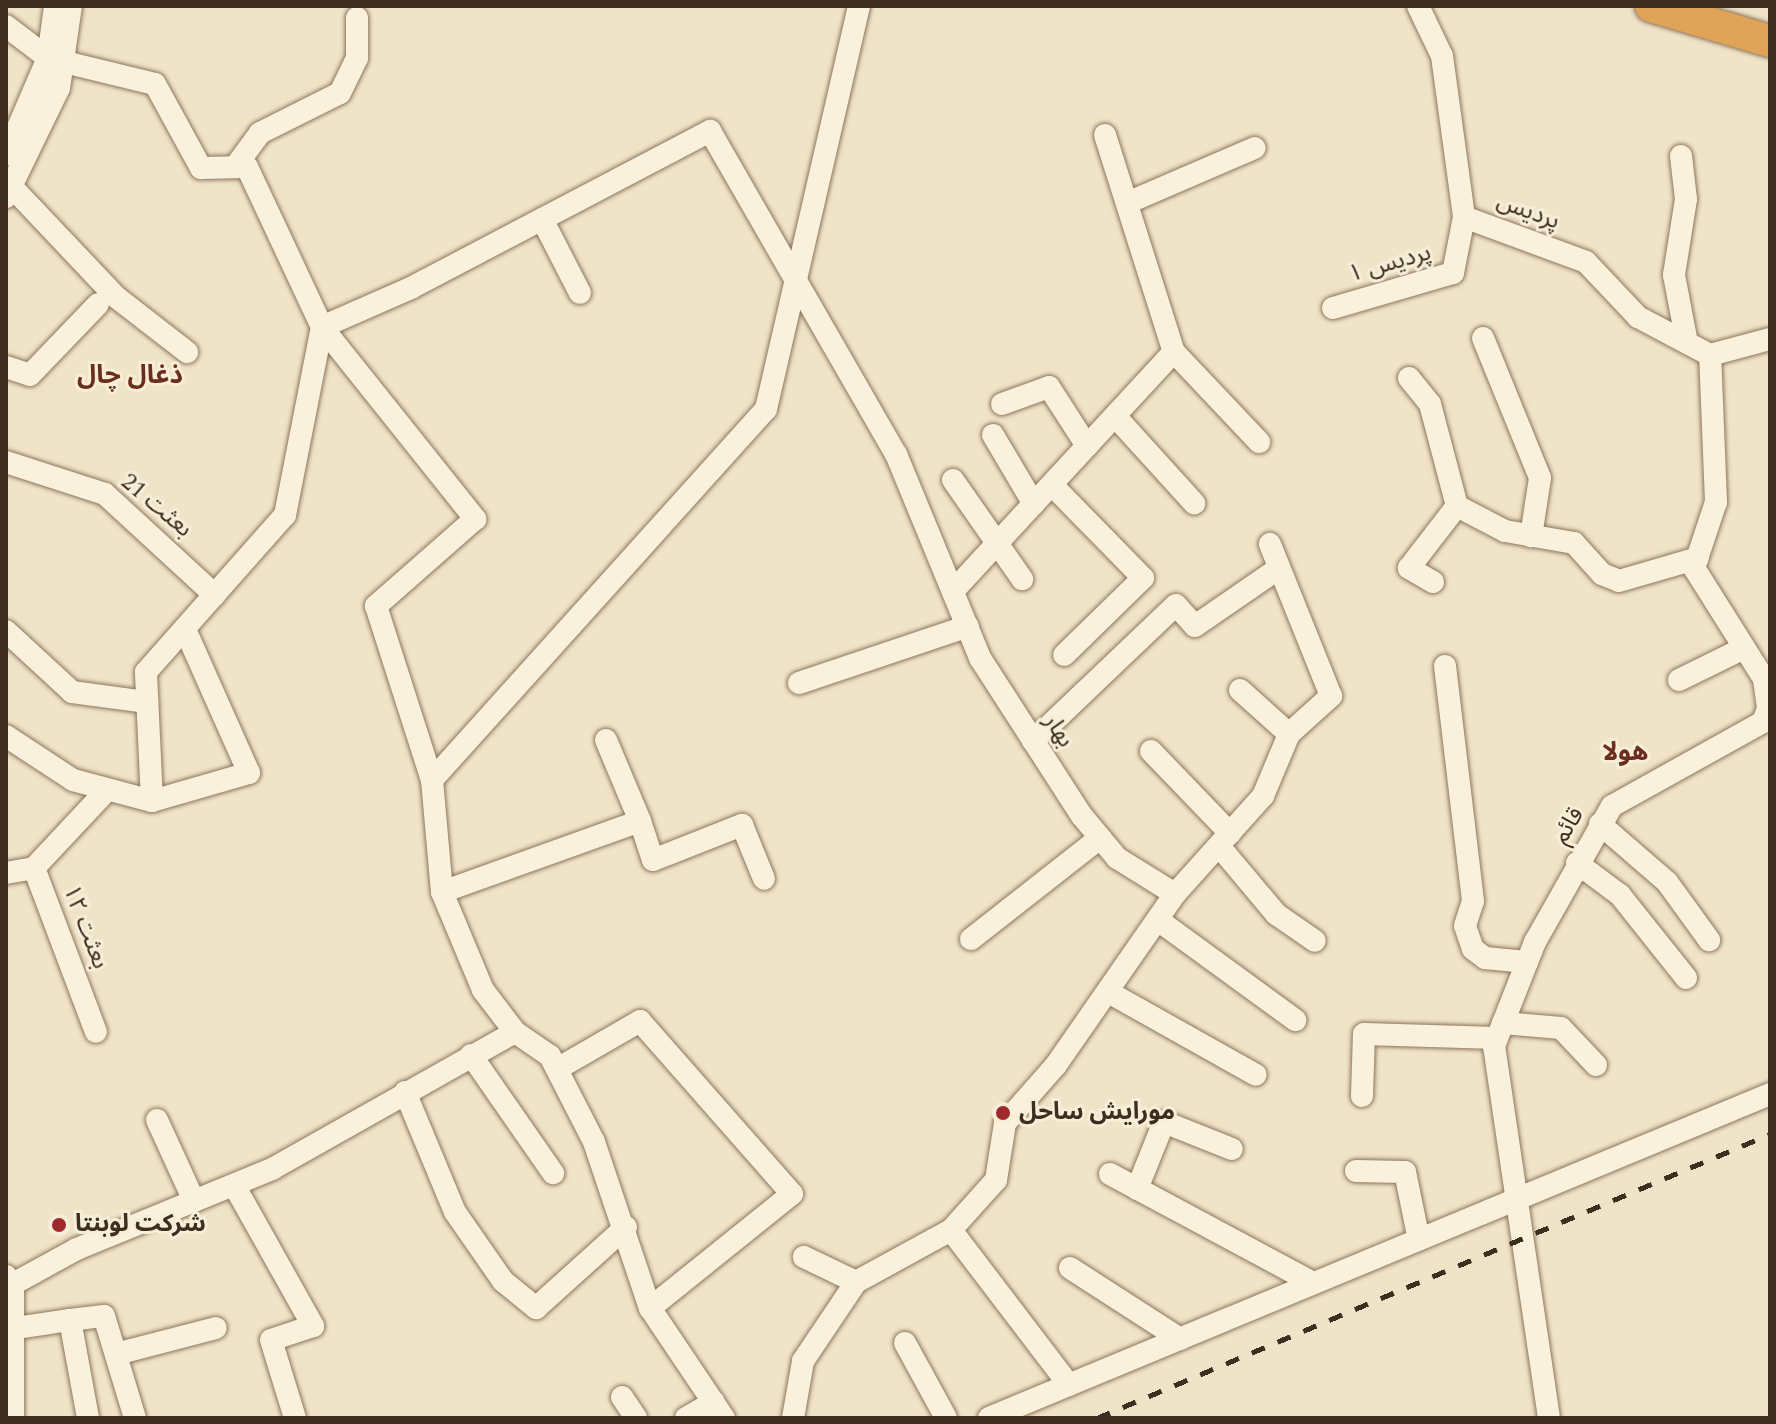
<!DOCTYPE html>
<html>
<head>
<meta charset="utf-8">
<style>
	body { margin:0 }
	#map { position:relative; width:1776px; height:1424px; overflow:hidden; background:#f0e4c8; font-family:Spectral,"Noto Sans Arabic",serif }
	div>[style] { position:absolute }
	.roads { filter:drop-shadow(0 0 2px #8d765c) drop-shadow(0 0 2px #8d765c) }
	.minor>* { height:22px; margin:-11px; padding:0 11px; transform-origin:11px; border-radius:11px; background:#faf1dc }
	.highway>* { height:32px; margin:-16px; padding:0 16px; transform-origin:16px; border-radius:16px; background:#e0a458 }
	.rail>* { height:5px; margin-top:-2.5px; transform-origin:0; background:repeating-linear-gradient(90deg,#3d2e20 0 14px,transparent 0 28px) }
	.dots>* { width:22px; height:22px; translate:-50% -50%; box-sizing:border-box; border:4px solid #f7eed8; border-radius:50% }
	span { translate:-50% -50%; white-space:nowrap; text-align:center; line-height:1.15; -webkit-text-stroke:6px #f7eed8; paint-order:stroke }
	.street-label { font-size:24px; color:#3d2e20 }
	.poi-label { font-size:24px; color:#3d2e20; font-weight:700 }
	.left { translate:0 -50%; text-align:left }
	.neighbourhood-label { font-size:26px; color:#6b2e1e; font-weight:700 }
	.frame { position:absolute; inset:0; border:8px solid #3d2e20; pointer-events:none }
</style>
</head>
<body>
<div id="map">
	<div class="roads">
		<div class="minor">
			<i style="left:1418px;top:6px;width:55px;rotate:64.4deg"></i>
			<i style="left:1442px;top:56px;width:162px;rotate:82.2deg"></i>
			<i style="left:1464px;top:217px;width:130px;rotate:20.2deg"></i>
			<i style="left:1586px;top:262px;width:76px;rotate:46.6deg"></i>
			<i style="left:1638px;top:317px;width:81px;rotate:27.8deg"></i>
			<i style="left:6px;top:26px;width:53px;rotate:37.3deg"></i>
			<i style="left:48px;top:58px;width:110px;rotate:13.7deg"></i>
			<i style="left:155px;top:84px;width:96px;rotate:61.3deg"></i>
			<i style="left:201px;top:168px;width:46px;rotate:-1.2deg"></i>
			<i style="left:247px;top:167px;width:177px;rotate:64.9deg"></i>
			<i style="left:322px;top:327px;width:246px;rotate:51.4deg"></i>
			<i style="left:475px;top:519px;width:132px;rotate:138.7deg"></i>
			<i style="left:376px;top:606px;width:183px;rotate:72.2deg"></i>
			<i style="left:432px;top:780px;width:112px;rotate:84.9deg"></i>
			<i style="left:442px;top:892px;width:106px;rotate:67.3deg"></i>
			<i style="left:483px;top:990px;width:53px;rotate:52.7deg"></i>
			<i style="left:1105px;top:135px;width:228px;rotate:72.4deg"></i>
			<i style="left:6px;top:155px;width:106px;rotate:-66.6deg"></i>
			<i style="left:48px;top:58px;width:52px;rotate:-82.3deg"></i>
			<i style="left:1681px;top:156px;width:43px;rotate:83.4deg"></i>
			<i style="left:1686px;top:199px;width:77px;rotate:99deg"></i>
			<i style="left:1674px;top:275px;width:69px;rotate:79.2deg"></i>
			<i style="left:235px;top:167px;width:42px;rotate:-53.7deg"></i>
			<i style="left:260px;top:133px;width:89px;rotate:-26.6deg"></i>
			<i style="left:340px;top:93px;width:39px;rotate:-64deg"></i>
			<i style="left:357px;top:58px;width:40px;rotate:-90deg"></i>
			<i style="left:11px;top:186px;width:153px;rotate:46.6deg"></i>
			<i style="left:116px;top:297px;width:90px;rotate:37.8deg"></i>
			<i style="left:6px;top:197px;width:121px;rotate:-64.1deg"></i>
			<i style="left:59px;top:88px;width:83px;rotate:-81.7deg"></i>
			<i style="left:1127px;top:203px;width:139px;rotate:-23.3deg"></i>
			<i style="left:542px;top:219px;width:83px;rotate:62.8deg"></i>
			<i style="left:1333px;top:308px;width:125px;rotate:-16.3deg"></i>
			<i style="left:1453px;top:273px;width:57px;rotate:-78.9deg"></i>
			<i style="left:1483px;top:338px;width:151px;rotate:67.8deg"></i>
			<i style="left:1540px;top:478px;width:59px;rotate:98.8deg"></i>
			<i style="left:1710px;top:355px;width:62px;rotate:-14.9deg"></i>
			<i style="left:6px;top:367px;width:25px;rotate:18deg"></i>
			<i style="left:30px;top:375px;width:98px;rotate:-46.2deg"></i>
			<i style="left:1409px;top:378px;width:33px;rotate:51deg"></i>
			<i style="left:1430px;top:404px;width:106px;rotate:75.2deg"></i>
			<i style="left:1457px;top:506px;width:54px;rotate:27.5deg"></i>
			<i style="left:1505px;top:531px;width:70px;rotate:9.9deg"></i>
			<i style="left:1574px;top:543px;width:42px;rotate:47.9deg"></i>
			<i style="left:1602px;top:574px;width:18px;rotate:22deg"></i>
			<i style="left:1619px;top:581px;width:82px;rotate:-16.2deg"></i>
			<i style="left:1002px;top:404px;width:50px;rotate:-19.9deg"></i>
			<i style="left:1049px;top:387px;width:70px;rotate:57.2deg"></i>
			<i style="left:1115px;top:416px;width:118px;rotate:47.8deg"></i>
			<i style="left:993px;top:435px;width:80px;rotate:59.3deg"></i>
			<i style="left:6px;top:462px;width:104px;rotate:17.9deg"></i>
			<i style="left:105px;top:494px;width:149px;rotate:42.6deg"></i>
			<i style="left:953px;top:480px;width:121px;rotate:55.1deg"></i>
			<i style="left:1052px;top:485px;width:130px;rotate:45.6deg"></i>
			<i style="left:1143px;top:578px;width:110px;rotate:135.7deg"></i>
			<i style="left:1433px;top:582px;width:28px;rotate:-150deg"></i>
			<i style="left:1409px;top:568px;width:78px;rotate:-52.3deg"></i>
			<i style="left:954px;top:590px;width:324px;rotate:-47.3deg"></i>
			<i style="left:1174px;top:352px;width:124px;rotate:46.6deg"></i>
			<i style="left:6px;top:631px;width:90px;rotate:42.7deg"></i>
			<i style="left:72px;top:692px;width:76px;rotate:7.6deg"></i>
			<i style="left:1445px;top:666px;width:237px;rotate:83.2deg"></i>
			<i style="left:1473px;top:901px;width:26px;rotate:108deg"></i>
			<i style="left:1465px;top:926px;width:24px;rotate:71deg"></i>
			<i style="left:1473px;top:949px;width:15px;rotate:37deg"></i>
			<i style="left:1485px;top:958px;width:42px;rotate:5.4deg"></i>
			<i style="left:1679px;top:680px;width:72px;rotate:-26.2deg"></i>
			<i style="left:799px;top:683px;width:178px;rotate:-18.6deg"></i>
			<i style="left:1240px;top:690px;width:66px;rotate:41.9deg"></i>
			<i style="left:6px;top:736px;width:80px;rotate:33.3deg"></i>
			<i style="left:73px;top:780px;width:82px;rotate:14.9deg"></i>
			<i style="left:152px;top:801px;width:101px;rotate:-16.1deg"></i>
			<i style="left:249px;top:773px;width:158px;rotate:-114deg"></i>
			<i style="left:606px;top:740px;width:88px;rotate:67.2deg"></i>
			<i style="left:1033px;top:741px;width:197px;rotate:-43.6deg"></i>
			<i style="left:1176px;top:605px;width:28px;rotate:48deg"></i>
			<i style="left:1195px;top:626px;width:102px;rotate:-34.6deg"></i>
			<i style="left:1151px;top:751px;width:114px;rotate:46.1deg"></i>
			<i style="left:432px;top:780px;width:499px;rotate:-48deg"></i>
			<i style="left:766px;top:409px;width:414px;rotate:-77deg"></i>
			<i style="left:152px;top:801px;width:129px;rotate:-92.7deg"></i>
			<i style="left:146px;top:672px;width:210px;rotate:-48.5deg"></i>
			<i style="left:285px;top:515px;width:192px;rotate:-78.9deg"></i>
			<i style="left:322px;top:327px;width:97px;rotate:-23.7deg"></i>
			<i style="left:411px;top:288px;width:338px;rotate:-27.7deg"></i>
			<i style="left:710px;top:131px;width:373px;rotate:60.1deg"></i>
			<i style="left:896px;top:454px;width:221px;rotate:67.6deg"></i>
			<i style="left:980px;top:658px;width:188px;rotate:57.2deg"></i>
			<i style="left:1082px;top:816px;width:55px;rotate:50.2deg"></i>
			<i style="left:1117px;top:858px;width:68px;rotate:31.8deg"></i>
			<i style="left:1600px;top:824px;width:89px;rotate:40.9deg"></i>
			<i style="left:1667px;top:882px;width:72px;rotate:54.1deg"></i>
			<i style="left:1219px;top:846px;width:89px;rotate:50deg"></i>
			<i style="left:1276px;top:914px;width:47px;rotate:34.7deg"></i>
			<i style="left:1577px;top:863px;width:54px;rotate:36.7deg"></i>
			<i style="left:1620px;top:895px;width:106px;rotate:51.5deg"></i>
			<i style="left:34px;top:868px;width:107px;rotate:-46.9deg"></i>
			<i style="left:6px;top:873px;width:28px;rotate:-10deg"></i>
			<i style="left:34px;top:868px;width:175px;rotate:69.3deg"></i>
			<i style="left:442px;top:892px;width:210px;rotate:-19.7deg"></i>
			<i style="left:640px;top:821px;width:41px;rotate:71.6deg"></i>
			<i style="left:653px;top:860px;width:96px;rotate:-21.5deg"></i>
			<i style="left:742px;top:825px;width:58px;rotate:67.8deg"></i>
			<i style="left:1158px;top:920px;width:170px;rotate:36.1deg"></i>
			<i style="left:971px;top:939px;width:164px;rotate:-38.1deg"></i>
			<i style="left:1110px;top:993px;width:167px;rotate:29.3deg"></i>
			<i style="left:1503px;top:1023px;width:58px;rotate:4.9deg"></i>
			<i style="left:1561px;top:1028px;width:51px;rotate:46.6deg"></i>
			<i style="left:471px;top:1055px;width:144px;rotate:55.2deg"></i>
			<i style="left:557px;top:1069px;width:96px;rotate:-30deg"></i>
			<i style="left:640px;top:1021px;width:230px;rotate:48.7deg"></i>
			<i style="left:792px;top:1194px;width:182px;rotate:141.2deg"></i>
			<i style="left:405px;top:1092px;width:130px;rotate:67.4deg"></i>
			<i style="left:455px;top:1212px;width:84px;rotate:55.2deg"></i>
			<i style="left:503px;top:1281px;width:43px;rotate:39.3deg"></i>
			<i style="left:536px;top:1308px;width:121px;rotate:-42deg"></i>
			<i style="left:1362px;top:1096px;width:62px;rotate:-88.2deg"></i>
			<i style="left:1364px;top:1034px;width:133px;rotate:1.7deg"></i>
			<i style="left:157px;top:1120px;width:89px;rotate:65.4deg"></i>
			<i style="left:1356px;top:1171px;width:49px;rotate:1.2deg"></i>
			<i style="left:1405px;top:1172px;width:69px;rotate:78.4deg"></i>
			<i style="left:1110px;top:1174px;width:230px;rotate:28.2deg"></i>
			<i style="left:234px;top:1185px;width:162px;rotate:60.7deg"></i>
			<i style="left:313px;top:1326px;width:44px;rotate:161.6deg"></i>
			<i style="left:271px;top:1340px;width:82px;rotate:72.9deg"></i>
			<i style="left:1137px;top:1189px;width:72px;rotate:-68.1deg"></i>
			<i style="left:1164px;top:1122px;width:73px;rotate:21.7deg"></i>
			<i style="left:951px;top:1230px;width:195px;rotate:52.7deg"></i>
			<i style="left:1070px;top:1268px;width:131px;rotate:32.8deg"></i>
			<i style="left:6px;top:1276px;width:11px;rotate:49deg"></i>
			<i style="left:13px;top:1284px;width:73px;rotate:-28.7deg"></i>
			<i style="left:77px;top:1249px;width:211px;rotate:-22.3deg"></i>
			<i style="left:272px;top:1169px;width:279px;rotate:-29.4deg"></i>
			<i style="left:515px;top:1032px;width:42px;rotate:34.4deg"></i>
			<i style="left:550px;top:1056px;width:97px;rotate:62.9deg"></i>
			<i style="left:594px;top:1142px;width:175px;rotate:71.4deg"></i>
			<i style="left:650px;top:1308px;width:133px;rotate:56.1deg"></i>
			<i style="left:856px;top:1282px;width:108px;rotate:-28.7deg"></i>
			<i style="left:951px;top:1230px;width:67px;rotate:-48deg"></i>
			<i style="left:996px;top:1180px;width:58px;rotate:-81deg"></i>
			<i style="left:1005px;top:1123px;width:77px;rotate:-48.7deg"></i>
			<i style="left:1056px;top:1065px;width:208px;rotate:-55.2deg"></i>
			<i style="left:1175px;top:894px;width:132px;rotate:-48.1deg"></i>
			<i style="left:1263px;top:796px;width:67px;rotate:-67.2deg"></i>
			<i style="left:1289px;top:734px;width:57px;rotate:-42.1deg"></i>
			<i style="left:1331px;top:696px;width:164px;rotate:-111.9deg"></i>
			<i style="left:13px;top:1284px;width:134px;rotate:90deg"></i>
			<i style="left:70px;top:1320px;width:34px;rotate:-7deg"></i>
			<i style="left:104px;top:1316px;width:107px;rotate:73.1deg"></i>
			<i style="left:16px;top:1328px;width:55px;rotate:-8.4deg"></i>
			<i style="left:70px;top:1320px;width:100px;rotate:79.6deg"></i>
			<i style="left:905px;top:1343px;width:85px;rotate:61.3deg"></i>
			<i style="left:116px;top:1354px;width:103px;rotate:-14.6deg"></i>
			<i style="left:622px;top:1397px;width:25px;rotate:56deg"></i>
			<i style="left:686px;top:1418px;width:32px;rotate:-30deg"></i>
			<i style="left:793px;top:1418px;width:58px;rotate:-80deg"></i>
			<i style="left:803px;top:1361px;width:95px;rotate:-56.1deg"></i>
			<i style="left:856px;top:1282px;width:58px;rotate:-154.3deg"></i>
			<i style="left:989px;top:1418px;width:846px;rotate:-22.53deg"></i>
			<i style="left:1549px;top:1418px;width:376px;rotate:-98.4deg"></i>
			<i style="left:1494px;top:1046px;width:112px;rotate:-68.5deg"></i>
			<i style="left:1535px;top:942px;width:156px;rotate:-60.5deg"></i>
			<i style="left:1612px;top:806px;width:173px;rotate:-29.1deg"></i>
			<i style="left:1763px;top:722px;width:15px;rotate:-70deg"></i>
			<i style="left:1768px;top:708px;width:29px;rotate:-98deg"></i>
			<i style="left:1764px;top:679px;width:131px;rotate:-122.2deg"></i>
			<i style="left:1694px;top:568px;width:70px;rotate:-71.6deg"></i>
			<i style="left:1716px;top:502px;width:147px;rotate:-92.3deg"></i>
		</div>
		<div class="highway">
			<i style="left:1651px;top:6px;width:124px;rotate:16.4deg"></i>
		</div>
	</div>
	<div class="rail">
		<i style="left:1097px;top:1418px;width:730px;rotate:-22.88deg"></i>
	</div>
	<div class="dots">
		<i style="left:1003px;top:1113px;background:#9e2a2b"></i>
		<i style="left:59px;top:1225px;background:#9e2a2b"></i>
	</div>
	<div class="street-label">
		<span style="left:1528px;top:212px;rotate:20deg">پرديس</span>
		<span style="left:1390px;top:264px;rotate:-16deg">پرديس ۱</span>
		<span style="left:156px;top:506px;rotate:40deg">بعثت 21</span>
		<span style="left:1058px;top:731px;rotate:57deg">بهار</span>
		<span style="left:1569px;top:826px;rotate:-59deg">قائم</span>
		<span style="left:85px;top:927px;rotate:69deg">بعثت ۱۲</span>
	</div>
	<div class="poi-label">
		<span class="left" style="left:1019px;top:1113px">مورایش ساحل</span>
		<span class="left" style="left:75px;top:1225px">شرکت لوبنتا</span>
	</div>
	<div class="neighbourhood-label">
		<span style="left:130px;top:376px">ذغال چال</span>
		<span style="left:1625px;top:753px">هولا</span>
	</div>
	<div class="frame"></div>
</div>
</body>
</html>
